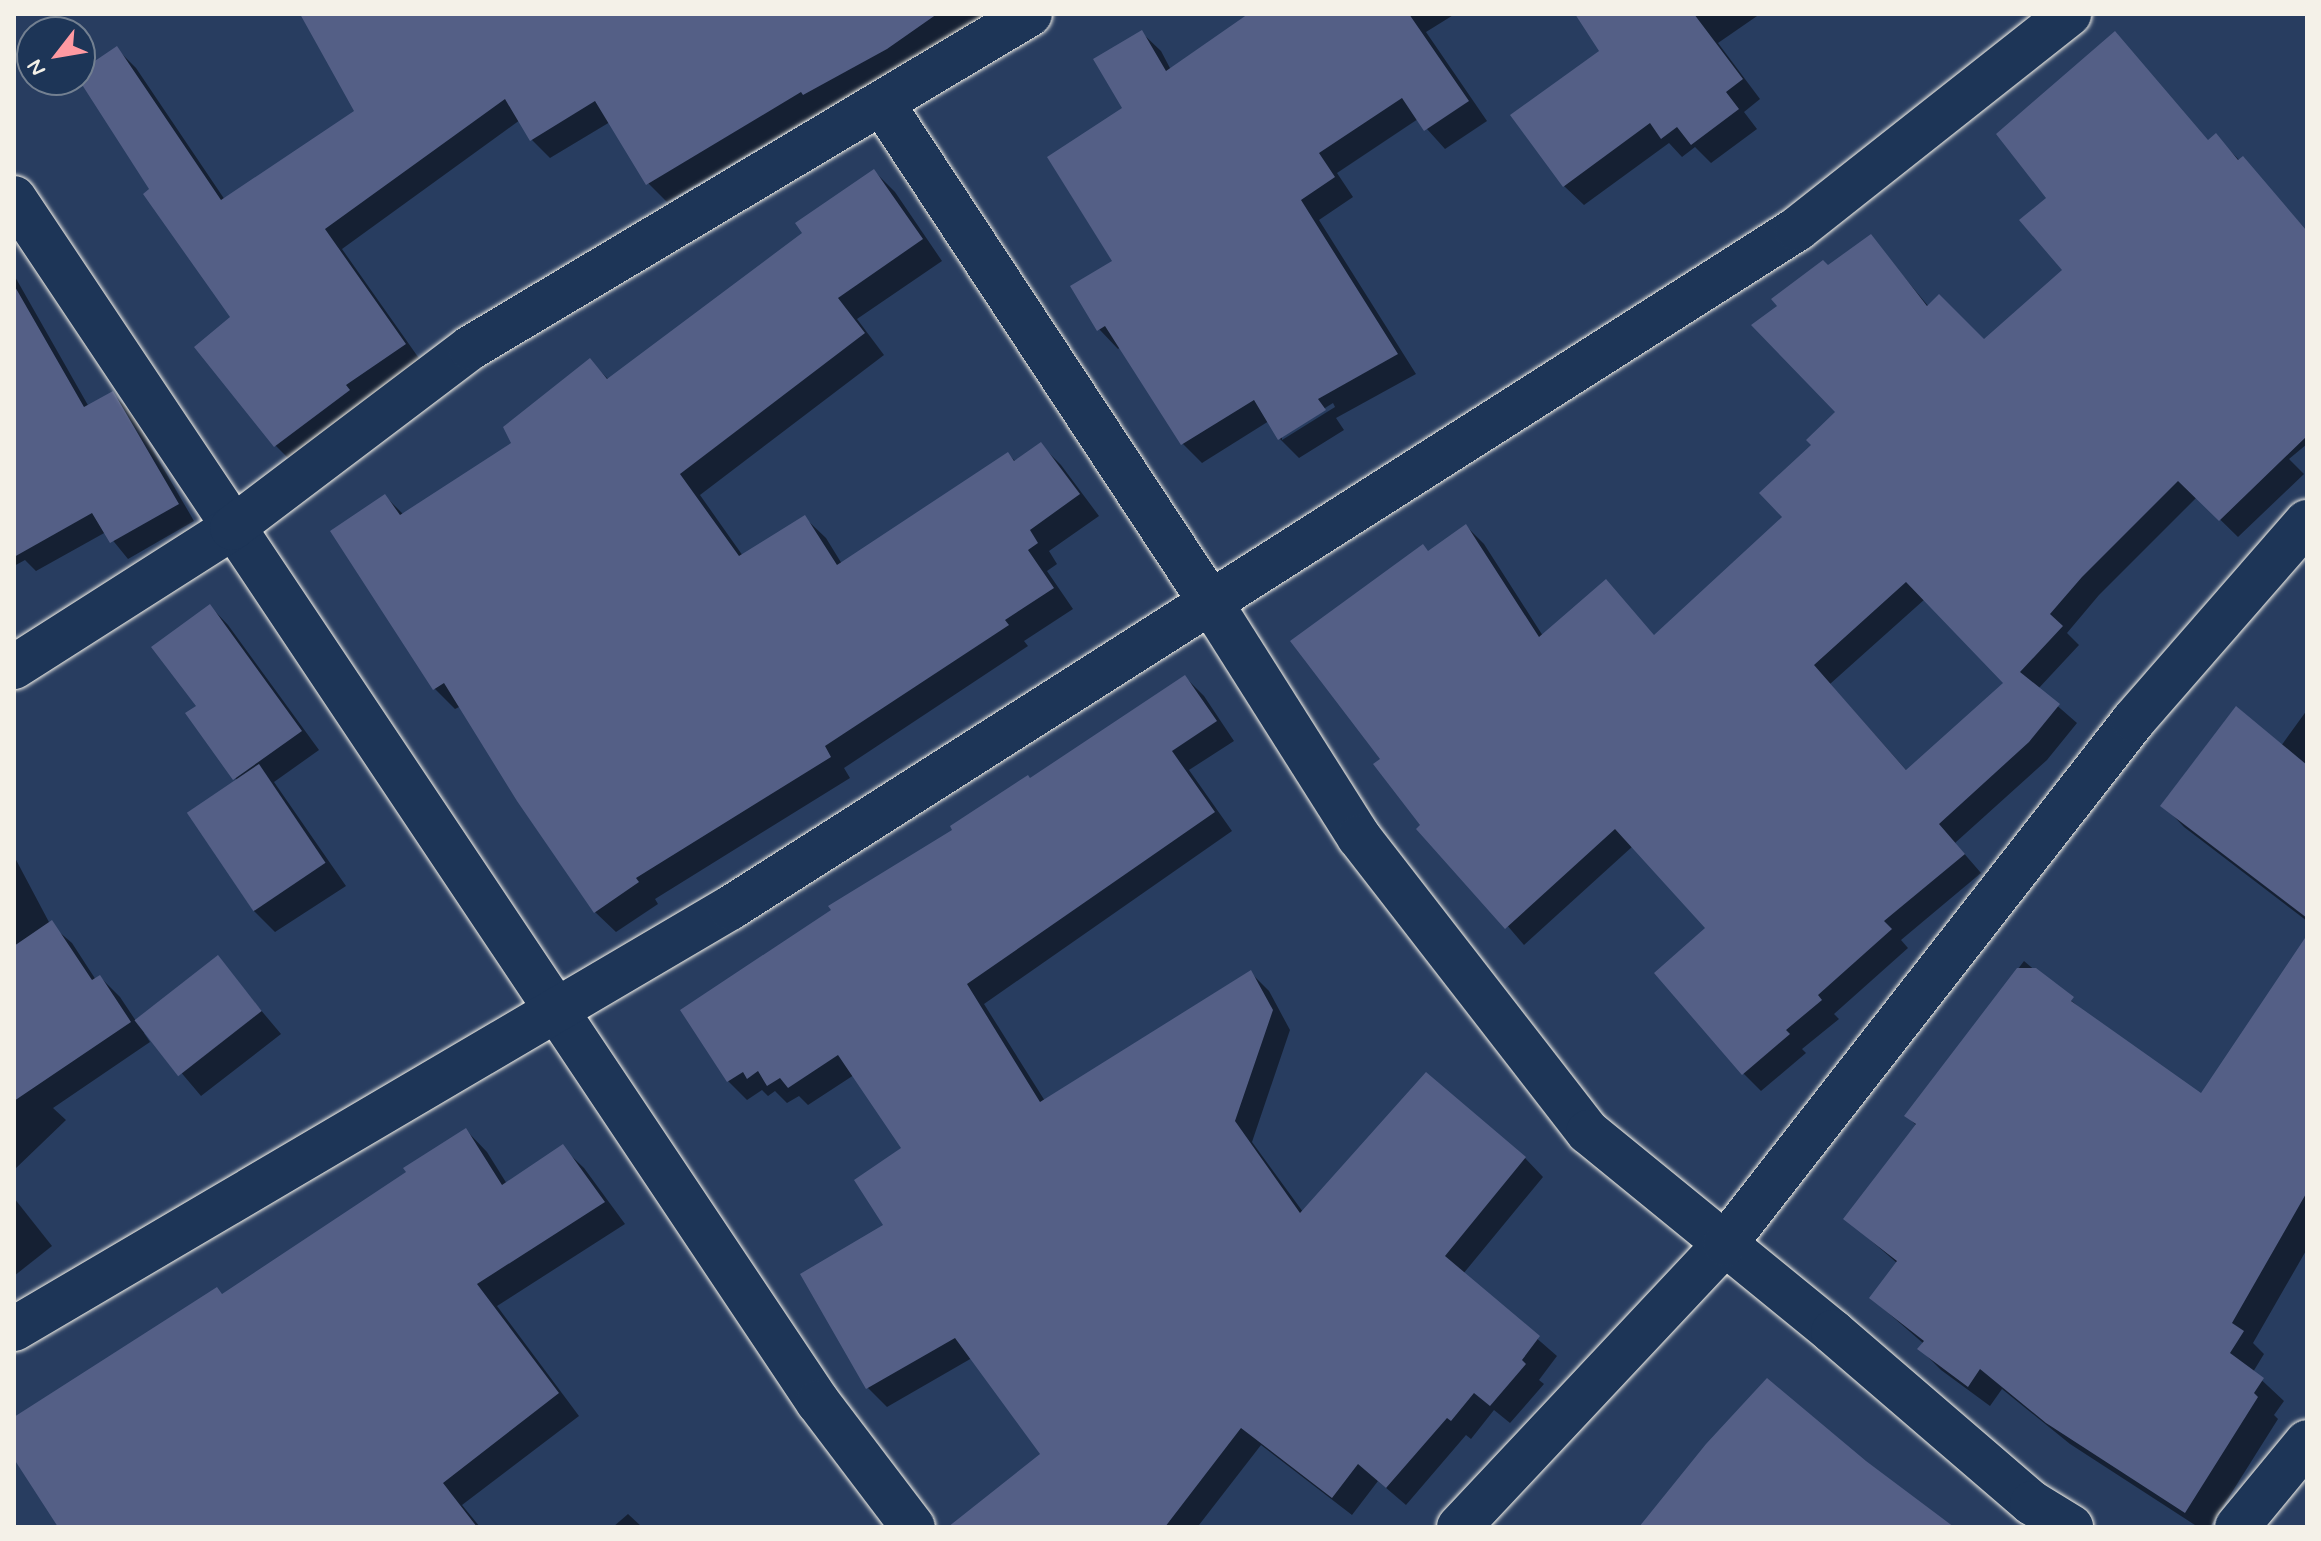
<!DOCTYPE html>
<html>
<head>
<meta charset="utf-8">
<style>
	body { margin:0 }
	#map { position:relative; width:2321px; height:1541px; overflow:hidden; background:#283d60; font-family:Mynerve,sans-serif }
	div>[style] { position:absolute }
	.shadow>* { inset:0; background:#0007 }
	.building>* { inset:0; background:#545f86; transform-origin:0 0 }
	.roads { filter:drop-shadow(0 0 2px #f4f1e8) drop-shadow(0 0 2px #f4f1e8) }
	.minor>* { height:44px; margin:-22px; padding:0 22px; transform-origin:22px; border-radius:22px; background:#1d3557 }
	span { translate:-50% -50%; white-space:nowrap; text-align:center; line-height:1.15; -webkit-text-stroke:6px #1d3557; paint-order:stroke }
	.frame { position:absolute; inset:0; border:16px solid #f4f1e8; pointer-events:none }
	.north { position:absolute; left:16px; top:16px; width:80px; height:80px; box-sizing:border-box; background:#1d3557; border:2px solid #738091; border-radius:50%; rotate:239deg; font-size:22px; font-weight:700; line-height:32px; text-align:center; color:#f4f1e8 }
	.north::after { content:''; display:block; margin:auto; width:28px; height:36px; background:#ff9aa2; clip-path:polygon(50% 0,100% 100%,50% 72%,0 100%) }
</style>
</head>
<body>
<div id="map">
	<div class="shadow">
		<i style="clip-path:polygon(302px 14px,987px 14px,667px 202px,648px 183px,610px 122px,550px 158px,531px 139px,520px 120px,342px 249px,423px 364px,294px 464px,275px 445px,233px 317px,152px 190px,117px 49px,136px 68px,225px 200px,356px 112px)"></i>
		<i style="clip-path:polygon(evenodd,1252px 14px,1455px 14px,1426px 32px,1487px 121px,1445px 149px,1418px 119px,1337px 173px,1353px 197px,1319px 220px,1416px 374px,1336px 418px,1344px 430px,1299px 458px,1280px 439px,1269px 421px,1202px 463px,1183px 444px,1121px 347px,1118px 349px,1099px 329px,1114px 262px,1125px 109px,1141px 32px,1161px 51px,1171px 70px,1252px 14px,1333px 403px,1335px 407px,1282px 440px,1282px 435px,1333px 403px)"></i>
		<i style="clip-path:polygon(1578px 14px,1760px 14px,1718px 43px,1760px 99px,1744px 112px,1757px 129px,1711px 163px,1695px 147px,1682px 157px,1669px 143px,1584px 205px,1564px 186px,1602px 52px)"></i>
		<i style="clip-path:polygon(evenodd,2115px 34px,2209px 142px,2216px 136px,2240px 161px,2243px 159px,2307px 231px,2307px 444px,2289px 459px,2304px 474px,2238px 537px,2197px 497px,2099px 595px,2067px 633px,2079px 645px,2038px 689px,2077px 723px,2047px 760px,1955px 843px,1981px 873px,1901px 940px,1908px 948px,1834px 1014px,1839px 1019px,1802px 1049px,1806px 1053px,1761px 1091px,1743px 1073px,1708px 928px,1633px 846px,1524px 945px,1422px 826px,1383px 760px,1428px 553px,1466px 526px,1484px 544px,1543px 636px,1655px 637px,1785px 517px,1814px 445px,1838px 412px,1828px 267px,1870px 236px,1929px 307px,1984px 341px,2064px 270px,2049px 198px,2115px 34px,1925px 599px,2006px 683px,1907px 771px,1830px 684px,1925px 599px)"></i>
		<i style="clip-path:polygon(874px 171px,895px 192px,942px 261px,857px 319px,884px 355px,700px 495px,743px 556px,805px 518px,826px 538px,842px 564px,1008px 454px,1016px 462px,1040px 444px,1061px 465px,1099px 516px,1049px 551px,1057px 564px,1047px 571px,1073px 609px,1024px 641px,1028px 646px,844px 768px,850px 778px,655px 899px,658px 904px,616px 932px,595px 912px,461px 706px,455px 709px,435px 689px,333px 532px,385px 496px,404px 515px,514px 444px,590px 361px,609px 380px,804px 233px)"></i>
		<i style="clip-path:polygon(14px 275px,89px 407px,113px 394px,130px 411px,194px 521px,128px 559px,106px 532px,36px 571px,25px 560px,14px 566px)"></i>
		<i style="clip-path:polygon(210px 606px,228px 625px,319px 750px,274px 782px,346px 886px,275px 932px,253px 910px,189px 812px,237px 781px,198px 706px)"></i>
		<i style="clip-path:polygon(1185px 677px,1204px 696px,1234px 741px,1189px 770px,1232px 831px,984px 1004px,1045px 1101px,1250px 972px,1269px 991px,1290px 1030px,1252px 1142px,1303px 1212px,1525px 1158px,1543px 1177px,1463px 1274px,1557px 1356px,1539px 1380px,1544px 1384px,1510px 1423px,1494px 1410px,1471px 1439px,1466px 1435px,1406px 1505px,1378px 1481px,1352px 1515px,1261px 1445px,1199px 1525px,1202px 1527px,981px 1527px,1042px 1455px,972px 1358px,887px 1407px,868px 1388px,802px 1275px,886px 1226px,904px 1149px,854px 1075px,808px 1105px,799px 1096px,787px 1103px,775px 1091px,768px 1096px,762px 1090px,747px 1100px,728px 1081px,1030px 780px)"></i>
		<i style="clip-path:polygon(2307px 710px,2307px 921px,2184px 827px,2163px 805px,2281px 746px)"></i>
		<i style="clip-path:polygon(14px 856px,50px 924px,72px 943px,96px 980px,100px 977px,120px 997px,136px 1021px,217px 958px,281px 1034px,201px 1096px,146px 1031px,144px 1033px,150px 1042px,53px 1108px,66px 1120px,14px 1170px)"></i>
		<i style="clip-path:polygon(2307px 939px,2307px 1249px,2253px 1343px,2264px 1354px,2253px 1372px,2284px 1401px,2274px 1415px,2278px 1419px,2210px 1527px,2198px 1527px,2070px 1444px,2002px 1389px,1990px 1406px,1941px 1370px,1920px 1349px,1924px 1344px,1871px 1298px,1897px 1263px,1846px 1219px,1917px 1126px,1907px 1116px,2024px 961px,2092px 1018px,2201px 1096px)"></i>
		<i style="clip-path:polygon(466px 1130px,487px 1152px,507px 1184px,562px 1147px,584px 1168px,625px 1224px,497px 1306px,579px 1416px,462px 1505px,480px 1527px,60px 1527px,14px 1455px,14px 1420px,223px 1296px,409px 1173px)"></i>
		<i style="clip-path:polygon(14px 1198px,52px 1246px,14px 1276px)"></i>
		<i style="clip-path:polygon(628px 1514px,642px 1527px,613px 1527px)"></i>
	</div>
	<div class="building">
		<i style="clip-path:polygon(300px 14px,937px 14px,887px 49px,803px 95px,801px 92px,646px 185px,595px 101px,530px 141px,505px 99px,325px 229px,406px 344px,346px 385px,350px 390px,274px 447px,194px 347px,230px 317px,143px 194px,149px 189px,79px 80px,80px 71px,117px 46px,221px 200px,354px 111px)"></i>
		<i style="clip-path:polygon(1248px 14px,1409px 14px,1469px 101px,1424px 131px,1402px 98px,1319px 153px,1335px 177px,1301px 200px,1398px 354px,1318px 399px,1326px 410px,1278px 440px,1254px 400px,1181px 445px,1105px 326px,1097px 331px,1070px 286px,1112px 261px,1047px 157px,1122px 108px,1093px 59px,1142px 30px,1166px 71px)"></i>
		<i style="clip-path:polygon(1575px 14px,1694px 14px,1743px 79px,1726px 92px,1739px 109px,1691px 145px,1677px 127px,1661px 139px,1650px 123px,1563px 187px,1510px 115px,1599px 51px)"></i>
		<i style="clip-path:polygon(evenodd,2115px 31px,2208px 140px,2216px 133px,2238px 160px,2243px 156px,2307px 231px,2307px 436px,2219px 521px,2178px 481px,2082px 577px,2050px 614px,2063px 626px,2020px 672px,2060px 704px,2029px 742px,1939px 824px,1965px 854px,1884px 921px,1892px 929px,1818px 995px,1822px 1000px,1786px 1030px,1790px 1034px,1742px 1075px,1654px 973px,1705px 928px,1615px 829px,1505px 929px,1416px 829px,1420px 825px,1373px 764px,1380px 759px,1290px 641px,1423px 544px,1428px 551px,1466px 524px,1539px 637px,1606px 579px,1654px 635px,1782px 517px,1759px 493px,1811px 445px,1806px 440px,1835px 412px,1751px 325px,1777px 306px,1771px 299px,1823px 260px,1828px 265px,1871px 234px,1927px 306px,1939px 294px,1984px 339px,2062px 270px,2019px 220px,2046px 198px,1996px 134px,2115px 31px,1906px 582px,2003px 683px,1906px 770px,1814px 665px,1906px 582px)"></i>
		<i style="clip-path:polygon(874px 169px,923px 239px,838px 298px,865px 333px,680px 474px,739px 556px,805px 515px,837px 565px,1008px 452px,1014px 461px,1041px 442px,1080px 494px,1030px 530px,1038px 543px,1028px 550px,1054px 588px,1005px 620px,1009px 625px,825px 746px,831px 757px,636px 878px,639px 882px,594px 913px,517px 801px,444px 683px,433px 690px,330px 531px,385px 494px,400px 515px,511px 443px,503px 427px,590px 358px,607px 379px,802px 233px,795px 223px)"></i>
		<i style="clip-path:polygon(14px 285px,84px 407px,113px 391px,179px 504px,110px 543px,92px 513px,14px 557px)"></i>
		<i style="clip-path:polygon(210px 604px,302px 731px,233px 780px,185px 713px,196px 706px,151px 647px)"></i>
		<i style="clip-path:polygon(1185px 675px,1217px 721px,1172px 751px,1215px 812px,967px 984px,1040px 1102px,1251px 970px,1273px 1010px,1235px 1121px,1300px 1213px,1426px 1072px,1526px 1157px,1445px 1256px,1540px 1336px,1522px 1360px,1526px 1364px,1490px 1406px,1474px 1393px,1451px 1421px,1447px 1418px,1386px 1488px,1358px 1464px,1332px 1498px,1241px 1428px,1165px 1527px,948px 1527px,1040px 1454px,955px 1338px,866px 1389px,800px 1274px,883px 1225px,854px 1180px,901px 1148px,838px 1055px,788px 1088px,780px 1078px,767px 1086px,758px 1071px,747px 1079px,743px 1072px,727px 1082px,680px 1010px,831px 910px,828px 906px,952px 830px,950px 826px,1028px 775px,1030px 778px)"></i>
		<i style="clip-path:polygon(2236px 706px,2307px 765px,2307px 918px,2160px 806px)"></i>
		<i style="left:259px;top:764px;width:119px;height:87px;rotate:56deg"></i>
		<i style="clip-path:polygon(52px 920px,92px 980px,100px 975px,131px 1022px,14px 1101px,14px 946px)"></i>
		<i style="clip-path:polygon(2307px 935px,2307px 1192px,2232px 1323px,2244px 1331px,2230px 1353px,2264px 1378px,2254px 1393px,2258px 1397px,2185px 1513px,2046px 1423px,1980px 1369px,1968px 1387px,1917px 1349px,1924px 1341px,1869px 1298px,1897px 1261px,1843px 1219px,1916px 1124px,1904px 1116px,2017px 968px,2036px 968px,2074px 997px,2071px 1001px,2201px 1093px)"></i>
		<i style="left:218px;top:955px;width:71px;height:106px;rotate:52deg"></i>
		<i style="clip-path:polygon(466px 1128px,502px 1185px,563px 1144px,605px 1202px,477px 1284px,559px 1393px,443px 1483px,477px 1527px,58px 1527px,14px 1459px,14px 1417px,217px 1287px,222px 1294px,406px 1172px,403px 1168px)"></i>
		<i style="clip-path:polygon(1767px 1378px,1866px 1461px,1954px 1527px,1639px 1527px,1706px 1444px)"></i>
	</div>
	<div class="roads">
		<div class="minor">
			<i style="left:882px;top:103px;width:599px;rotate:56.66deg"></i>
			<i style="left:1211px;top:603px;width:277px;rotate:57.7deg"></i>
			<i style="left:1359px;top:837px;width:373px;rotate:52.2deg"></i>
			<i style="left:1588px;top:1132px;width:316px;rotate:39.2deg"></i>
			<i style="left:1833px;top:1332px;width:262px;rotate:40.7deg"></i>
			<i style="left:2032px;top:1503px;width:46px;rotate:31.6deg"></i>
			<i style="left:14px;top:198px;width:1448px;rotate:56.27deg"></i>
			<i style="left:818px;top:1402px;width:157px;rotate:52.8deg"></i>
			<i style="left:14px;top:667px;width:259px;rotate:-32.5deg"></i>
			<i style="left:232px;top:528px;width:298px;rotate:-37.1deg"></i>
			<i style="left:470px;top:348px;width:652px;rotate:-30.81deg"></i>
			<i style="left:14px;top:1329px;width:831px;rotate:-30.46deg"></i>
			<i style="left:730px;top:908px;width:1265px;rotate:-32.47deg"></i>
			<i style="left:1797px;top:229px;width:347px;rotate:-38.3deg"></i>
			<i style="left:1459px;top:1527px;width:388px;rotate:-46.8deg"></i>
			<i style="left:1725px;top:1244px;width:665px;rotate:-52.03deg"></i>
			<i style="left:2134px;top:720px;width:263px;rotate:-48.9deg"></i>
			<i style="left:2237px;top:1527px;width:110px;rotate:-50.5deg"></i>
		</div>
	</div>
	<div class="frame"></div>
	<div class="north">N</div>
</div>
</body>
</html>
